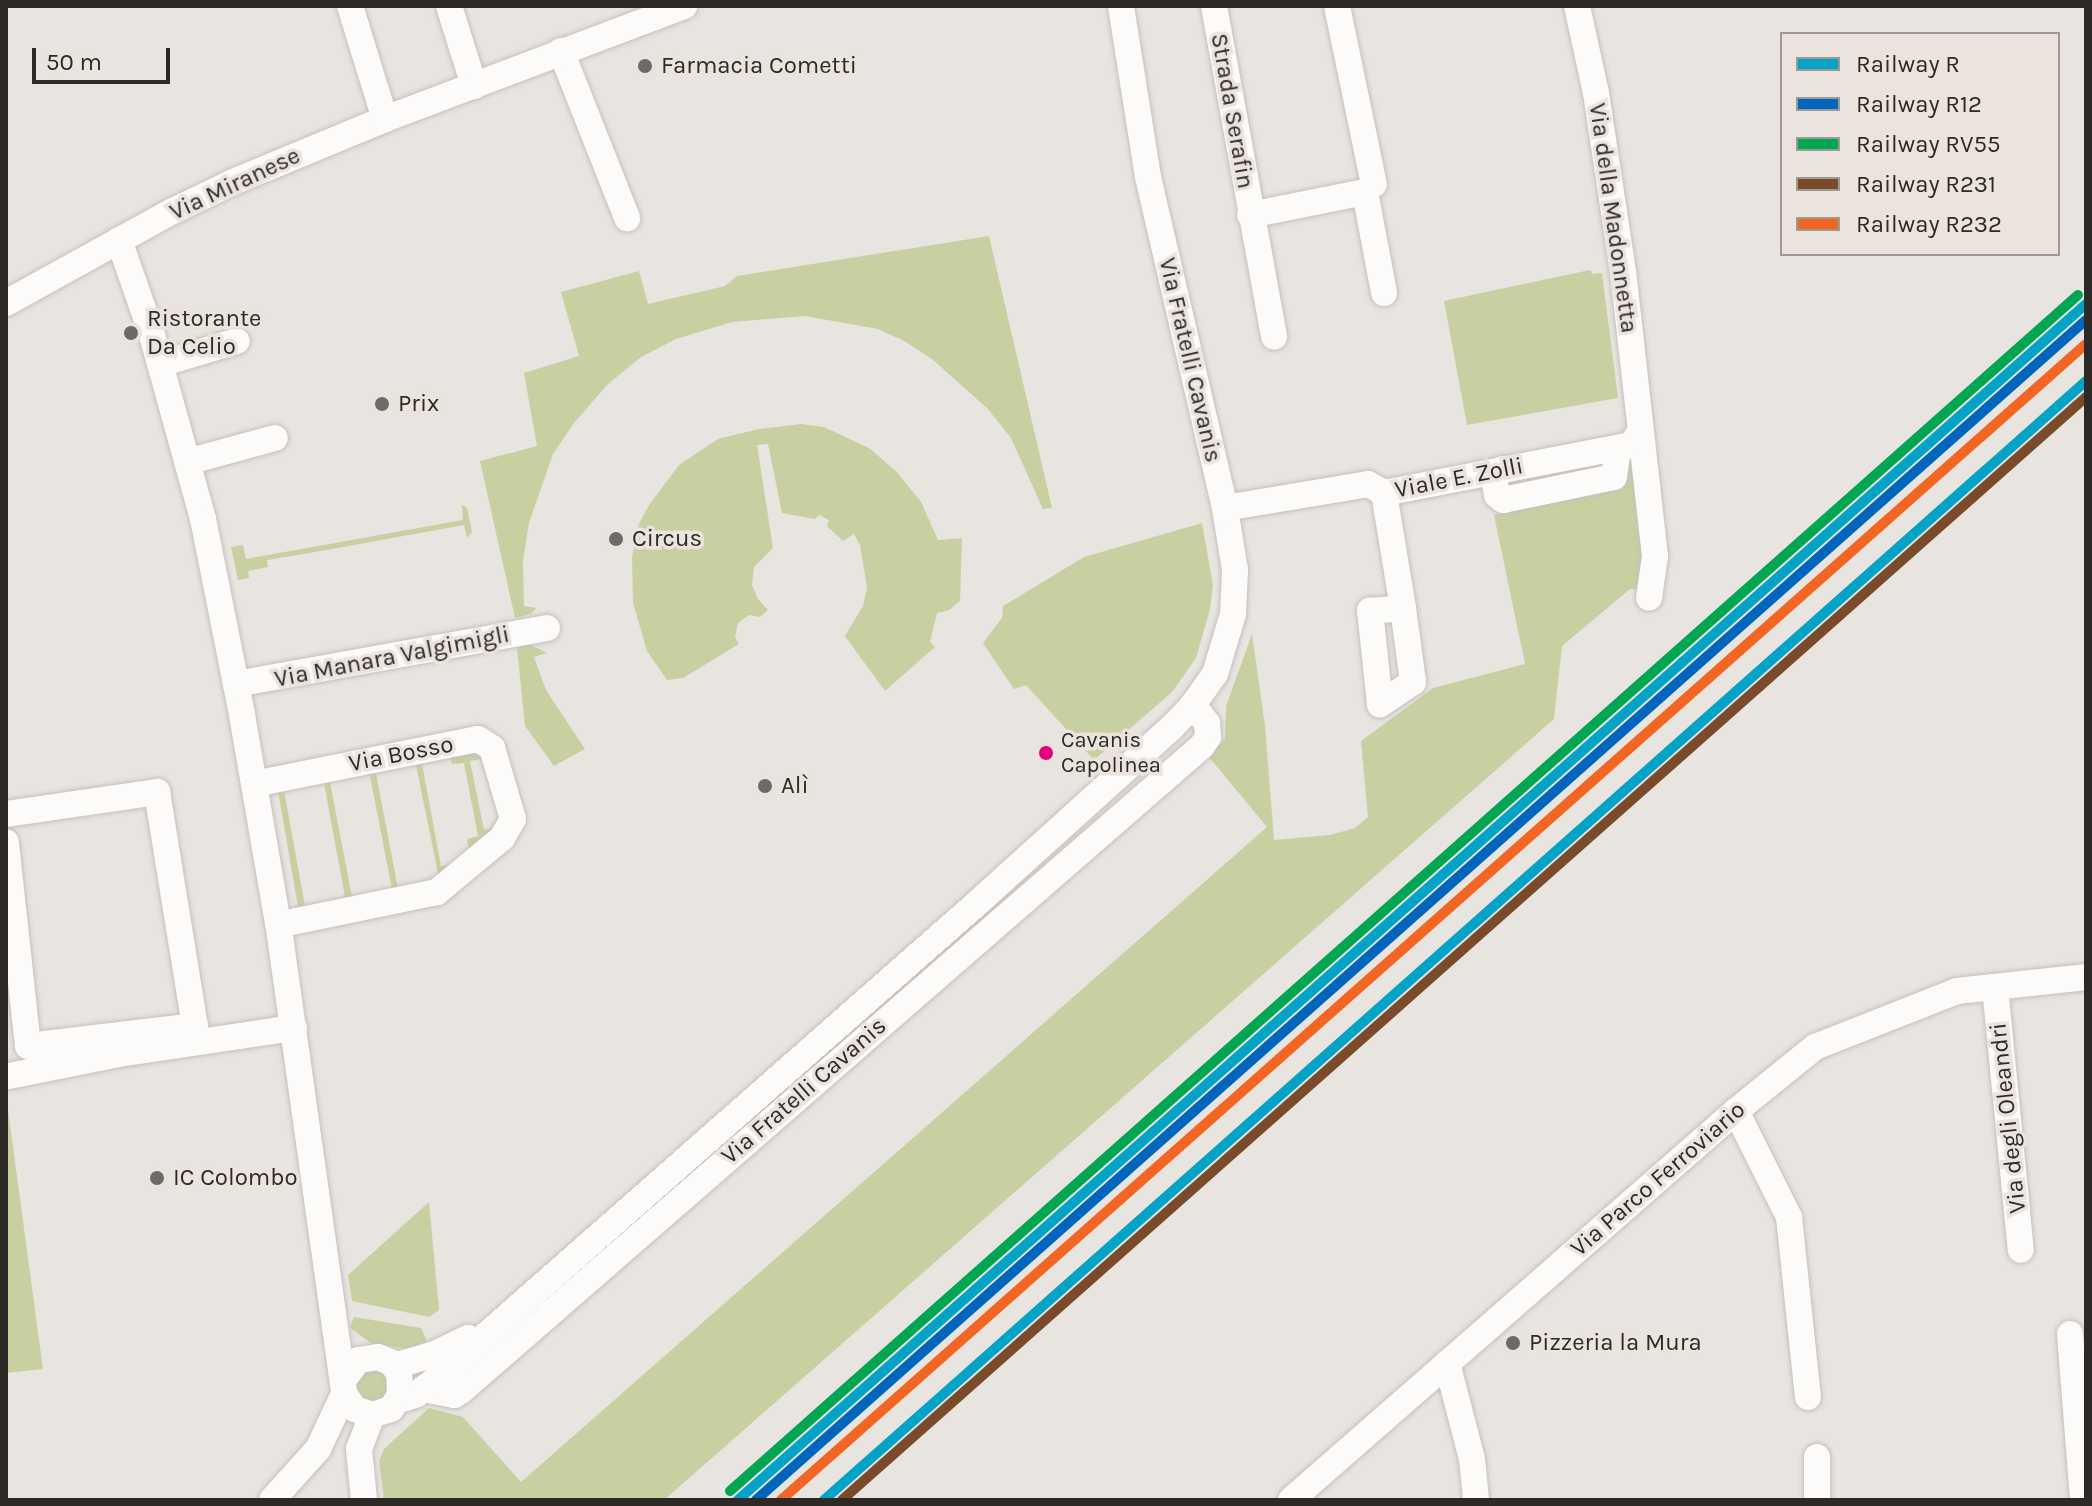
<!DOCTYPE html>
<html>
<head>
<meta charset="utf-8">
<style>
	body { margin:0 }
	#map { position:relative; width:2092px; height:1506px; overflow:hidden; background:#e8e4e0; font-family:Karla,sans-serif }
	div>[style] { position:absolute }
	.green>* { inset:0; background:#c8d0a1 }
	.round { border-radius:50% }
	.roads { filter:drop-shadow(0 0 2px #c4c1be) drop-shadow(0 0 2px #c4c1be) }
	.minor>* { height:26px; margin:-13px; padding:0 13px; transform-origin:13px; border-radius:13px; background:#fcfbfa }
	.rail-1>* { height:10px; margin:-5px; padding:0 5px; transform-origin:5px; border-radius:5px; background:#02a3c6 }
	.rail-2>* { height:10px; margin:-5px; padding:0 5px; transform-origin:5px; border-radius:5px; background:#0065bd }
	.rail-3>* { height:10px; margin:-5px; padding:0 5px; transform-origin:5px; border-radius:5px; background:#00a651 }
	.rail-4>* { height:10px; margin:-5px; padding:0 5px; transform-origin:5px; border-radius:5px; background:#7a4b2a }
	.rail-5>* { height:10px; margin:-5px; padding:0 5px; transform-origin:5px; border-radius:5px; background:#f26522 }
	.dots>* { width:22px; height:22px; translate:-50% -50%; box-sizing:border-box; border:4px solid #ebe3dd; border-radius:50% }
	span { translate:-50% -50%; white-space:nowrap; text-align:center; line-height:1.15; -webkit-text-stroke:7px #ebe3dd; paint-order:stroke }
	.bus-label { font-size:22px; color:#2c2927 }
	.left { translate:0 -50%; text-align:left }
	.poi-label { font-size:24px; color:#2c2927 }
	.street-label { font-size:24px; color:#2c2927 }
	.frame { position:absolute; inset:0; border:8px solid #2c2927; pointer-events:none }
	.legend { position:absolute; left:1780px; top:32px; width:280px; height:224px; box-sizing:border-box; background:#ebe3dd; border:2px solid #9f9994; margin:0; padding:10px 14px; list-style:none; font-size:24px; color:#2c2927 }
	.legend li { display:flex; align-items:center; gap:16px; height:40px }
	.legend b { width:40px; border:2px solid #9f9994 }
	.scale { position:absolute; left:32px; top:48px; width:138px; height:36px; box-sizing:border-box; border:4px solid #2c2927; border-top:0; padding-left:10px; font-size:24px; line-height:28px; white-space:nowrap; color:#2c2927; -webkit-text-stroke:6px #ebe3dd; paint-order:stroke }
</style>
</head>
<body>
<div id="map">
	<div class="green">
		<i style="clip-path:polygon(989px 236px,1052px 508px,1043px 509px,1011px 438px,988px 409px,932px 359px,904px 341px,878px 329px,805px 316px,732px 322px,676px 339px,641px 357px,608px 384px,574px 423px,553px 454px,529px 523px,523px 561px,524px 606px,536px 608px,531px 614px,515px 618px,480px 461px,537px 446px,524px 373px,579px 356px,561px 292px,639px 271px,648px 304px,725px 286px,737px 276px)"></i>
		<i style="clip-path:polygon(1590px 270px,1592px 274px,1602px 273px,1618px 398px,1467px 425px,1444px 301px)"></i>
		<i style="clip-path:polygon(801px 424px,824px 427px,869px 448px,897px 472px,921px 502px,938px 540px,962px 538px,960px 601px,949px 610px,937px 613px,930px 642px,935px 647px,885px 691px,845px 636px,863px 606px,867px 588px,860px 545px,854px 534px,843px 541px,827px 526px,829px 520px,819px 515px,815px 519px,782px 513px,768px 444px,757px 445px,773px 548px,754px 567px,752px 585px,758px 599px,768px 610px,760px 617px,749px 615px,738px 623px,735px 637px,739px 644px,683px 678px,667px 680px,647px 651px,633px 603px,632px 557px,639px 524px,649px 505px,679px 465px,718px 439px,759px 429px)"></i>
		<i style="clip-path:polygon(1635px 456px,1646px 589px,1630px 589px,1562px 646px,1554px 719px,664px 1500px,384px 1500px,379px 1461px,384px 1449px,429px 1408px,463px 1417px,521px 1482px,1267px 827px,1209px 757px,1225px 738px,1226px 706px,1252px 634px,1265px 726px,1274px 840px,1330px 835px,1355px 828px,1368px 817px,1361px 741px,1433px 688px,1525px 664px,1494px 515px,1622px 486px,1625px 458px)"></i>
		<i style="clip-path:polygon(462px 505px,467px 508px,472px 532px,467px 538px,464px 525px,321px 551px,267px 560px,268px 567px,248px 571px,249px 578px,238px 580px,231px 547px,243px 545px,246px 559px,463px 520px)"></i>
		<i style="clip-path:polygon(1202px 523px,1213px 585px,1210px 609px,1196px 658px,1172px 692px,1094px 760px,1026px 685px,1014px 689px,983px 643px,1002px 618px,1003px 606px,1084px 557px)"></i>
		<i style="clip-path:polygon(529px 644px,547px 653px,534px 657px,546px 690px,585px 749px,554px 766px,525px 726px,517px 648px)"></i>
		<i style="clip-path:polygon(474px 749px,483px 759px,470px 761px,484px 830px,496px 827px,469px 853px,467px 839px,478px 836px,464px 763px,452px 764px,449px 753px)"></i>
		<i style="clip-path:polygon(434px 757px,435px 761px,422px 764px,441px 866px,453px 864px,439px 878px,416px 765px)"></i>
		<i style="clip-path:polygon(376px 773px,398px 889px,392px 889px,370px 776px,366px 774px)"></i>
		<i style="clip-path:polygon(330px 782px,352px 897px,334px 901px,345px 897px,324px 783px)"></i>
		<i style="clip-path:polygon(284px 790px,305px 906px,298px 907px,278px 791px)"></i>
		<i style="clip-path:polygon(6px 1095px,43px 1369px,6px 1373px)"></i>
		<i style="clip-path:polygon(429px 1202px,439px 1310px,429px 1317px,352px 1301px,348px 1275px)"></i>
		<i style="clip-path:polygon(354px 1317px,421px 1328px,427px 1341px,407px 1349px,371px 1343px,350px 1328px)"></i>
		<i class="round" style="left:355px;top:1369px;width:34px;height:34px"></i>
	</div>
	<div class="roads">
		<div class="minor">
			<i style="left:350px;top:6px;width:118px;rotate:72.8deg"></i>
			<i style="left:449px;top:6px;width:84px;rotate:72.6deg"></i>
			<i style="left:1214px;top:6px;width:336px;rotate:79.7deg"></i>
			<i style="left:1337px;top:6px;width:182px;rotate:78.3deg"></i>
			<i style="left:1577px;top:6px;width:89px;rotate:77.7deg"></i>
			<i style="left:1596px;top:93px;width:180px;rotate:81.4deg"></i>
			<i style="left:1623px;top:271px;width:287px;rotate:83.6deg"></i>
			<i style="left:1655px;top:556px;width:42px;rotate:98.1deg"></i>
			<i style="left:561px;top:51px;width:180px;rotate:68.4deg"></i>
			<i style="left:1250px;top:215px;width:117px;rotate:-11.3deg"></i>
			<i style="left:1365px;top:192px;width:103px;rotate:79.3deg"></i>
			<i style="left:119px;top:240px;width:101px;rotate:70.8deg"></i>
			<i style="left:152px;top:335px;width:191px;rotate:74.5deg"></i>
			<i style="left:203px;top:519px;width:200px;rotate:78.7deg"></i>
			<i style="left:242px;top:715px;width:224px;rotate:80.2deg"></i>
			<i style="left:280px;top:936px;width:462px;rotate:82deg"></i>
			<i style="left:344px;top:1394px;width:19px;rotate:54deg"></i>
			<i style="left:355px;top:1409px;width:18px;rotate:19deg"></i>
			<i style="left:372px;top:1415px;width:20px;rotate:-18deg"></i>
			<i style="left:391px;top:1409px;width:17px;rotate:-57deg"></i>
			<i style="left:400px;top:1395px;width:23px;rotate:-92deg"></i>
			<i style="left:399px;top:1372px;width:13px;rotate:-132deg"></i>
			<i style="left:390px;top:1362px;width:13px;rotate:-157deg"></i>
			<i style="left:378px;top:1357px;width:20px;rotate:171deg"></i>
			<i style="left:358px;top:1360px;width:24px;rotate:126deg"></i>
			<i style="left:6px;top:303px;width:191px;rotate:-28.9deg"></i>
			<i style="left:173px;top:211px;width:67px;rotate:-25.8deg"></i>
			<i style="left:233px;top:182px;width:165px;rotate:-22.5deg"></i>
			<i style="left:385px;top:119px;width:320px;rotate:-20.7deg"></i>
			<i style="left:160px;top:364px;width:80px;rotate:-16.6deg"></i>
			<i style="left:187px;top:462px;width:91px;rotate:-15.3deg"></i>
			<i style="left:1503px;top:469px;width:13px;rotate:135deg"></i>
			<i style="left:1494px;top:478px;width:17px;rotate:80deg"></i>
			<i style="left:1497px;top:495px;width:8px;rotate:40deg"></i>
			<i style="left:1503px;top:500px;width:113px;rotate:-11.7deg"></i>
			<i style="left:1614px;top:477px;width:22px;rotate:-82deg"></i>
			<i style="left:1617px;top:455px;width:14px;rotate:-163deg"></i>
			<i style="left:1384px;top:493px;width:117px;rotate:80.6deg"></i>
			<i style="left:1403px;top:608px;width:75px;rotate:82.3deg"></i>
			<i style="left:1413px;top:682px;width:40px;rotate:146deg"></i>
			<i style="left:1380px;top:704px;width:94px;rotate:-96.1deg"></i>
			<i style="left:1370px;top:611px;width:33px;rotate:-5deg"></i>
			<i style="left:1225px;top:508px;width:145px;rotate:-9.5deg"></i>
			<i style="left:1368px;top:484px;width:18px;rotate:29deg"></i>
			<i style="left:1384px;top:493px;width:252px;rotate:-11deg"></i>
			<i style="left:1631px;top:445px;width:16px;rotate:-55deg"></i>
			<i style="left:236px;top:684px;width:316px;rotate:-10.2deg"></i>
			<i style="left:254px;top:784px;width:228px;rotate:-11.4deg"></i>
			<i style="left:478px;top:739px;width:17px;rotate:33deg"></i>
			<i style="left:492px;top:748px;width:74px;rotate:73.5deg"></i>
			<i style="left:513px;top:819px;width:22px;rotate:120deg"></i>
			<i style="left:502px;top:838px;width:85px;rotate:140.3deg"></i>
			<i style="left:437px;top:892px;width:162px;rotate:168.3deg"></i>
			<i style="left:6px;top:814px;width:153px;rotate:-8.3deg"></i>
			<i style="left:157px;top:792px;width:237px;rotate:80.8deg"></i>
			<i style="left:195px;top:1026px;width:168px;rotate:173.2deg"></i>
			<i style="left:28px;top:1046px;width:205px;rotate:-96.2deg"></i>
			<i style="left:1995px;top:987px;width:264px;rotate:84.4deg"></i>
			<i style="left:9px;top:1076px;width:112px;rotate:-11.3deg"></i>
			<i style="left:119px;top:1054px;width:177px;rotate:-8.5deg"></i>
			<i style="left:1736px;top:1111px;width:119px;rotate:63.4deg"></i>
			<i style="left:1789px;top:1217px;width:181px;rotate:84deg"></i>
			<i style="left:2070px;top:1334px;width:167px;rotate:85.5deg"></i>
			<i style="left:1447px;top:1363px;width:99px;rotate:75.4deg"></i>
			<i style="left:1472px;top:1459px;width:41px;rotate:84.4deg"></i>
			<i style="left:394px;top:1366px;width:43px;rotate:-16.3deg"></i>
			<i style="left:435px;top:1354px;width:37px;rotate:-26deg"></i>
			<i style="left:423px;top:1389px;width:32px;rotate:11deg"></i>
			<i style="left:454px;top:1395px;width:8px;rotate:-30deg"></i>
			<i style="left:461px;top:1391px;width:982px;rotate:-41.04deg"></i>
			<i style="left:1202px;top:746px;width:11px;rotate:-56deg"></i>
			<i style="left:1208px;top:737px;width:14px;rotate:-94deg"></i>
			<i style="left:1207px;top:723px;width:23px;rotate:-128deg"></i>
			<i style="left:397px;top:1401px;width:21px;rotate:-19deg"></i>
			<i style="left:417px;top:1394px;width:23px;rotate:-38deg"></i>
			<i style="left:435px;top:1380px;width:718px;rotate:-41.33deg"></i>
			<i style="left:974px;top:906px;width:267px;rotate:-42.1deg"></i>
			<i style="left:1172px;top:727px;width:30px;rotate:-46deg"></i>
			<i style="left:1193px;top:705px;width:38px;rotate:-55deg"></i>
			<i style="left:1215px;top:674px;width:63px;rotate:-73.3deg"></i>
			<i style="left:1233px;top:614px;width:44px;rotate:-87.4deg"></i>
			<i style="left:1235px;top:570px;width:63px;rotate:-99.2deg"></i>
			<i style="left:1225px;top:508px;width:340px;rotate:-103.1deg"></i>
			<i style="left:1148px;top:177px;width:173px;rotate:-99deg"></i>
			<i style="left:1817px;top:1457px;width:43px;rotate:90deg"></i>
			<i style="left:272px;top:1500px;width:69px;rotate:-48deg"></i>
			<i style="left:318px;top:1449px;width:61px;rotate:-64.7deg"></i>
			<i style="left:364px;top:1500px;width:51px;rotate:-95.6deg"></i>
			<i style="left:359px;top:1449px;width:36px;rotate:-69deg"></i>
			<i style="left:1291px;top:1500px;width:591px;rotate:-41.16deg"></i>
			<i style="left:1736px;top:1111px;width:102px;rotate:-39deg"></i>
			<i style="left:1815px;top:1047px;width:153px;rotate:-21.5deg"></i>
			<i style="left:1957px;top:991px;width:130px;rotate:-6.2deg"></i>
		</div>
	</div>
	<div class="rail-1">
		<i style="left:738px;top:1500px;width:1802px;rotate:-41.58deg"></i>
		<i style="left:824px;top:1500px;width:1687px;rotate:-41.56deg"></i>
	</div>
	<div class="rail-2">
		<i style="left:756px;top:1500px;width:1778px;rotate:-41.58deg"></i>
	</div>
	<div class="rail-3">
		<i style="left:730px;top:1491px;width:1802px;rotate:-41.58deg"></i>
	</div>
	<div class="rail-4">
		<i style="left:842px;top:1500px;width:1663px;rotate:-41.56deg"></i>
	</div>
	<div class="rail-5">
		<i style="left:781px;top:1500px;width:1743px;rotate:-41.54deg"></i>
	</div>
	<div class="dots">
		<i style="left:645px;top:66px;background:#6e6a68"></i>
		<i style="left:131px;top:333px;background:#6e6a68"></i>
		<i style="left:382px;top:404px;background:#6e6a68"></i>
		<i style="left:616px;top:539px;background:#6e6a68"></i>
		<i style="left:1046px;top:753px;background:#e5007d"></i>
		<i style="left:765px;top:786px;background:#6e6a68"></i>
		<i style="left:157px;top:1178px;background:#6e6a68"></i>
		<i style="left:1513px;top:1343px;background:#6e6a68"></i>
	</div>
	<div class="bus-label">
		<span class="left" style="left:1061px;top:753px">Cavanis<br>Capolinea</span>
	</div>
	<div class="poi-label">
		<span class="left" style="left:661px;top:66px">Farmacia Cometti</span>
		<span class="left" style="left:147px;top:333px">Ristorante<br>Da Celio</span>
		<span class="left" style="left:398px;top:404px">Prix</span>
		<span class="left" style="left:632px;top:539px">Circus</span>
		<span class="left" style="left:781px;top:786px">Alì</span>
		<span class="left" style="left:173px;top:1178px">IC Colombo</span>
		<span class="left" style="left:1529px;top:1343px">Pizzeria la Mura</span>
	</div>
	<div class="street-label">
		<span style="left:1232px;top:111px;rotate:80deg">Strada Serafin</span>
		<span style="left:235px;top:184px;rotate:-25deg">Via Miranese</span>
		<span style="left:1613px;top:218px;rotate:82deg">Via della Madonnetta</span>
		<span style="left:1190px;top:360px;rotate:77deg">Via Fratelli Cavanis</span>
		<span style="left:1459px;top:478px;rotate:-11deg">Viale E. Zolli</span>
		<span style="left:392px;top:657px;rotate:-11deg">Via Manara Valgimigli</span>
		<span style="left:401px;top:754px;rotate:-11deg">Via Bosso</span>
		<span style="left:804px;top:1091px;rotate:-41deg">Via Fratelli Cavanis</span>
		<span style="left:2008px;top:1118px;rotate:-96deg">Via degli Oleandri</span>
		<span style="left:1658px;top:1179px;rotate:-41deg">Via Parco Ferroviario</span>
	</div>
	<div class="frame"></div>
	<ul class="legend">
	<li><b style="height:10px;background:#02a3c6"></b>Railway R</li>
	<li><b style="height:10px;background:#0065bd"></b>Railway R12</li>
	<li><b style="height:10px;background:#00a651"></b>Railway RV55</li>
	<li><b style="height:10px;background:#7a4b2a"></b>Railway R231</li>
	<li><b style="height:10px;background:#f26522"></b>Railway R232</li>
	</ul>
	<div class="scale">50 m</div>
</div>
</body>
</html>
